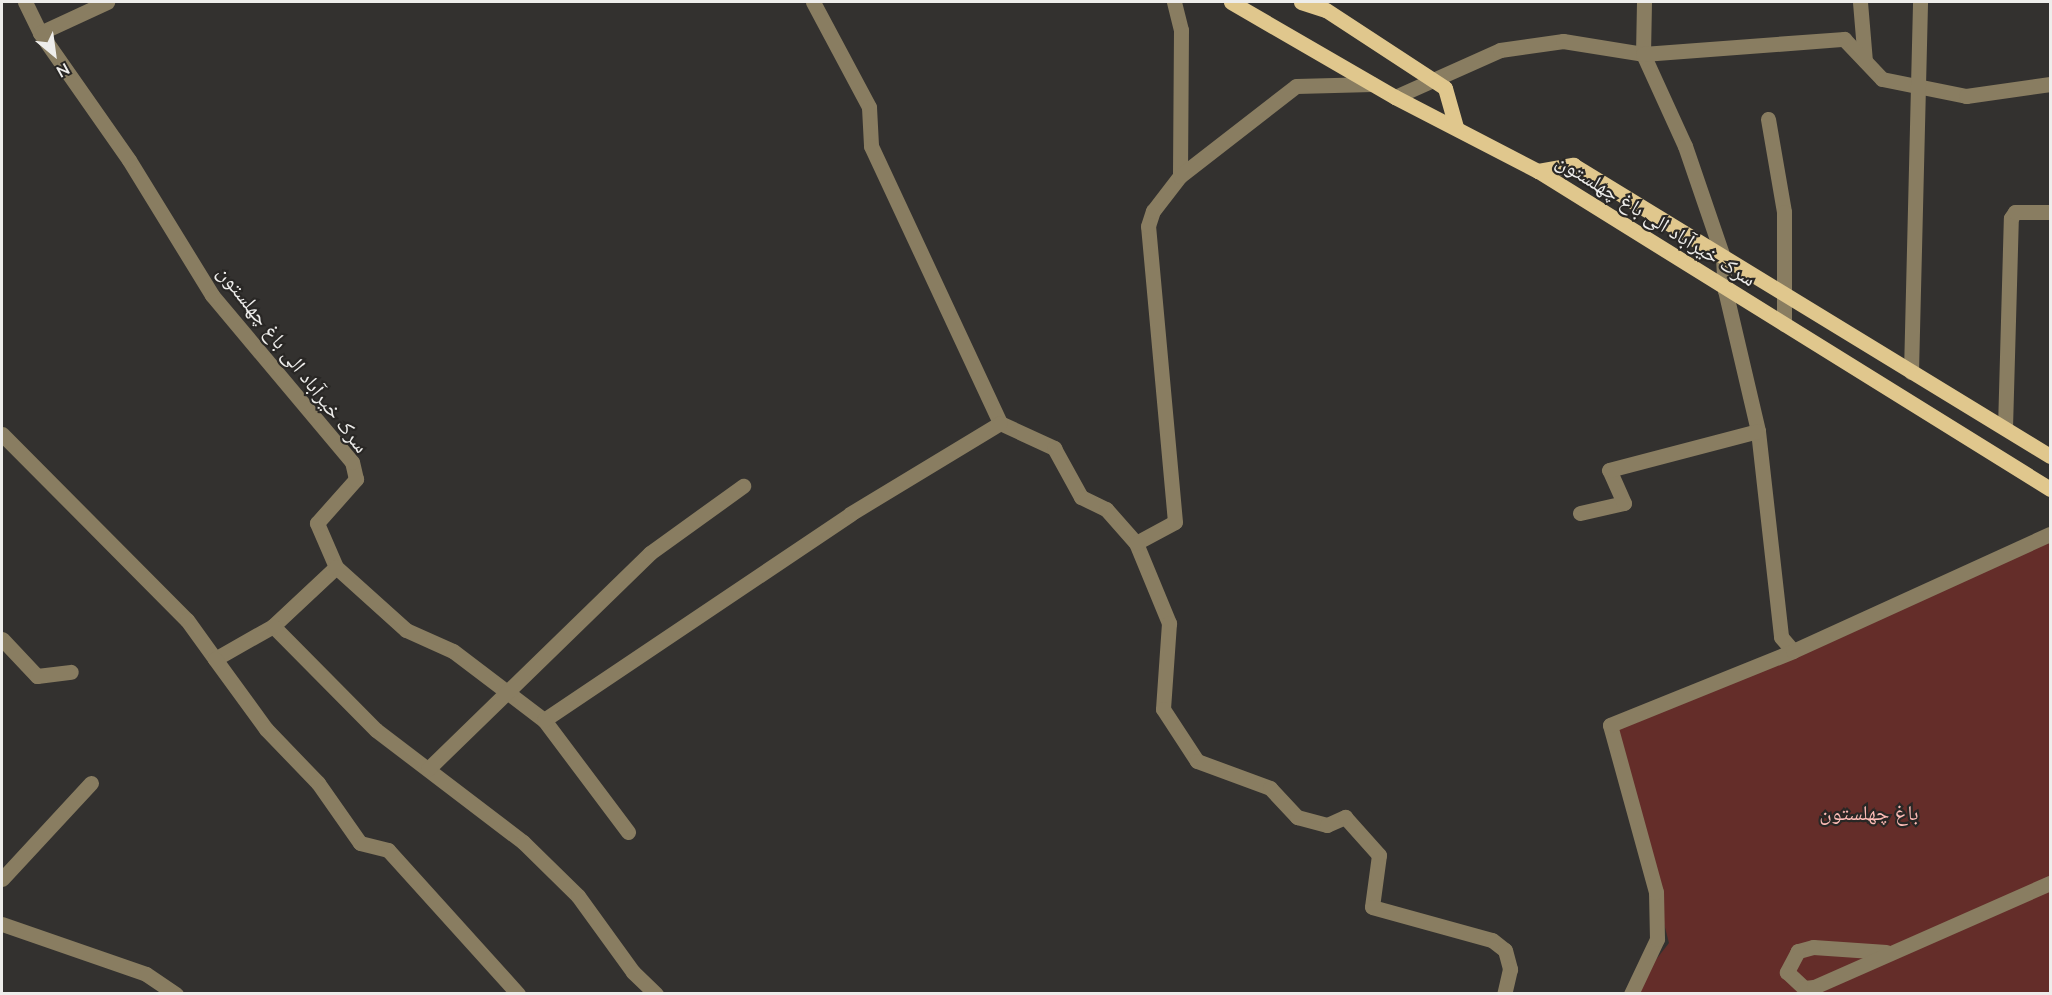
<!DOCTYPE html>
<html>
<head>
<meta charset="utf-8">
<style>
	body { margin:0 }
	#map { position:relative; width:2052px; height:995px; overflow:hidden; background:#33312f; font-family:"Nunito Sans","Noto Naskh Arabic",sans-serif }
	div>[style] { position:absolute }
	.green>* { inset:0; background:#642d29 }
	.minor>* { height:15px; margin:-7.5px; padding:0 7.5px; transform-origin:7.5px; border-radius:7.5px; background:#897d61 }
	.major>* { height:15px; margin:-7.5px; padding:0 7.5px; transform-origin:7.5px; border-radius:7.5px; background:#e0c78d }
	span { translate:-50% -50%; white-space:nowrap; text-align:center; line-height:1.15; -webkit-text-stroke:4.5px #292725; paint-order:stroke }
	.street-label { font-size:21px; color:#eeedeb }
	.park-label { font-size:21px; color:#fcbcb6 }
	.frame { position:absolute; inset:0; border:3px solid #eeedeb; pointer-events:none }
	.north { position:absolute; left:24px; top:24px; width:60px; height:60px; -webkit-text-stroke:4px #292725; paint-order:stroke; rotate:151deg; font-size:16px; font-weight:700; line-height:24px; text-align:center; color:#eeedeb }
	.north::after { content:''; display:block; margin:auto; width:21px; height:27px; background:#eeedeb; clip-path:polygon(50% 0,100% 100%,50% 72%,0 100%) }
</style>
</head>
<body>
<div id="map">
	<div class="green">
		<i style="clip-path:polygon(2050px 533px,2050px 993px,1639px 993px,1636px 985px,1669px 943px,1614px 728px)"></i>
	</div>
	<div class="minor">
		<i style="left:25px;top:2px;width:34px;rotate:64deg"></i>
		<i style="left:813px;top:2px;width:119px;rotate:61.9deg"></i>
		<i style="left:869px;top:107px;width:39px;rotate:87deg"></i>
		<i style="left:871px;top:146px;width:306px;rotate:65deg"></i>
		<i style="left:1000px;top:423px;width:60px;rotate:24.8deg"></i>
		<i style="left:1054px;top:448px;width:56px;rotate:61.1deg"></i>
		<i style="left:1081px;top:497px;width:28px;rotate:26deg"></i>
		<i style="left:1106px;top:509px;width:45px;rotate:48.6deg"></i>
		<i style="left:1136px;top:543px;width:87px;rotate:67.6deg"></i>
		<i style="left:1169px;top:623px;width:86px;rotate:94deg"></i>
		<i style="left:1163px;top:709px;width:62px;rotate:56.8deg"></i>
		<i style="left:1197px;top:761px;width:78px;rotate:20.3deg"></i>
		<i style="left:1270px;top:788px;width:40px;rotate:47deg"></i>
		<i style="left:1297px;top:817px;width:31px;rotate:15deg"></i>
		<i style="left:1327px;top:825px;width:20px;rotate:-24deg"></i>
		<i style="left:1345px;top:817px;width:51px;rotate:48.2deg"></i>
		<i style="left:1379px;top:855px;width:52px;rotate:97.7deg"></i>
		<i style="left:1372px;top:907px;width:124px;rotate:15.4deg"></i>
		<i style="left:1492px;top:940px;width:16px;rotate:38deg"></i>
		<i style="left:1505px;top:950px;width:20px;rotate:75deg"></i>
		<i style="left:1510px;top:969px;width:26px;rotate:103deg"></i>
		<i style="left:1174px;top:2px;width:29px;rotate:76deg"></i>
		<i style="left:1181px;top:30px;width:146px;rotate:90.4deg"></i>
		<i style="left:1644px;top:2px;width:52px;rotate:91.1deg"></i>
		<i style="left:1643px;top:54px;width:101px;rotate:65.5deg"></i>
		<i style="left:1685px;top:146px;width:117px;rotate:71.1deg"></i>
		<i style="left:1723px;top:257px;width:33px;rotate:87deg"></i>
		<i style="left:1725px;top:290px;width:145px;rotate:76.8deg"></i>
		<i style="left:1758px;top:431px;width:207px;rotate:83.6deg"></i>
		<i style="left:1781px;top:637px;width:18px;rotate:49deg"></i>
		<i style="left:1860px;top:2px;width:59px;rotate:85.2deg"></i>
		<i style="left:1395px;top:97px;width:115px;rotate:-24.1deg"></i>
		<i style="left:1500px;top:50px;width:64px;rotate:-8.1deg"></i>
		<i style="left:1563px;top:41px;width:81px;rotate:9.2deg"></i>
		<i style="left:1643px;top:54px;width:202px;rotate:-4.3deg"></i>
		<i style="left:1844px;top:39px;width:55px;rotate:46.5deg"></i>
		<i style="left:1882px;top:79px;width:86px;rotate:11.4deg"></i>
		<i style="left:1966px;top:96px;width:85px;rotate:-8.1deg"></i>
		<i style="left:1768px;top:119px;width:94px;rotate:80.2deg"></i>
		<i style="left:1784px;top:212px;width:112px;rotate:90deg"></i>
		<i style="left:1911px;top:372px;width:370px;rotate:-88.6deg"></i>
		<i style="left:2005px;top:428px;width:210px;rotate:-88.4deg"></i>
		<i style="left:2011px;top:218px;width:7px;rotate:-56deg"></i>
		<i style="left:2015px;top:212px;width:35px"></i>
		<i style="left:2px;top:434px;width:262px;rotate:45.2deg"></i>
		<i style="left:187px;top:620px;width:48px;rotate:54.3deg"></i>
		<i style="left:215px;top:659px;width:67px;rotate:-29.6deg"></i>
		<i style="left:273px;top:626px;width:86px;rotate:-43.1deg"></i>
		<i style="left:336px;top:567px;width:48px;rotate:-113.4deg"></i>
		<i style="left:317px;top:523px;width:59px;rotate:-48.4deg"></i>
		<i style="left:356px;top:479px;width:17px;rotate:-103deg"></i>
		<i style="left:352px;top:462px;width:218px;rotate:-130deg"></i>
		<i style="left:212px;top:295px;width:158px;rotate:-121.6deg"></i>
		<i style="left:129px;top:160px;width:155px;rotate:-125deg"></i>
		<i style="left:40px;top:33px;width:74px;rotate:-24.8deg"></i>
		<i style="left:1580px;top:513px;width:45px;rotate:-12.8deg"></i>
		<i style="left:1624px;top:503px;width:36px;rotate:-114deg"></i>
		<i style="left:1609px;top:470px;width:154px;rotate:-14.7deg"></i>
		<i style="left:1136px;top:543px;width:44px;rotate:-28.3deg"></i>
		<i style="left:1175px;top:522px;width:297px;rotate:-95.2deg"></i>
		<i style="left:1148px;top:226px;width:16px;rotate:-72deg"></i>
		<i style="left:1153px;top:211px;width:44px;rotate:-52.4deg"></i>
		<i style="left:1180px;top:176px;width:147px;rotate:-37.8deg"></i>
		<i style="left:1296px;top:86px;width:76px;rotate:-1.5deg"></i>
		<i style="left:336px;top:567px;width:94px;rotate:42deg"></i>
		<i style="left:406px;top:630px;width:51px;rotate:24.1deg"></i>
		<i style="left:453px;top:651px;width:114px;rotate:37.2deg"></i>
		<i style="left:544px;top:720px;width:140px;rotate:53.1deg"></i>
		<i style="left:273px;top:626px;width:146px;rotate:45.3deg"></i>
		<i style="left:376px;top:730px;width:185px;rotate:37.3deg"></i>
		<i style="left:523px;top:842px;width:77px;rotate:44.5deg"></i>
		<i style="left:578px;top:896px;width:94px;rotate:54.1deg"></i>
		<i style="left:633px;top:972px;width:32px;rotate:44deg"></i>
		<i style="left:2px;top:639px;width:51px;rotate:46.6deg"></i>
		<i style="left:37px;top:676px;width:34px;rotate:-7deg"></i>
		<i style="left:215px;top:659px;width:87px;rotate:53.9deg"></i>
		<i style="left:266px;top:729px;width:75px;rotate:46.1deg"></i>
		<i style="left:318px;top:783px;width:73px;rotate:55deg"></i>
		<i style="left:360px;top:843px;width:29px;rotate:14deg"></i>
		<i style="left:388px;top:850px;width:194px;rotate:47.9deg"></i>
		<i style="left:544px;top:720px;width:369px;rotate:-33.9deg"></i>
		<i style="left:850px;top:514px;width:175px;rotate:-31.2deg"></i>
		<i style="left:428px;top:769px;width:310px;rotate:-44.2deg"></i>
		<i style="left:650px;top:553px;width:115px;rotate:-35.8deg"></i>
		<i style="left:2px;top:879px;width:131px;rotate:-47.2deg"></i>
		<i style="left:2px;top:924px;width:152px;rotate:19.1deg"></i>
		<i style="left:146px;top:974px;width:36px;rotate:34deg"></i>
		<i style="left:1886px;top:952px;width:73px;rotate:-176.1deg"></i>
		<i style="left:1813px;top:947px;width:16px;rotate:165deg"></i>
		<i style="left:1798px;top:951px;width:24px;rotate:118deg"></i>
		<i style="left:1787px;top:972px;width:23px;rotate:43deg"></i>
		<i style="left:1804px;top:988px;width:10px;rotate:-6deg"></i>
		<i style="left:1814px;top:987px;width:258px;rotate:-23.8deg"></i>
		<i style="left:1631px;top:994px;width:61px;rotate:-64.7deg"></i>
		<i style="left:1657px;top:939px;width:47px;rotate:-91.2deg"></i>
		<i style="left:1656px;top:892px;width:173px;rotate:-105.4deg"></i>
		<i style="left:1610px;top:725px;width:197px;rotate:-22deg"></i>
		<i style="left:1793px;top:651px;width:282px;rotate:-24.5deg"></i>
	</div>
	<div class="major">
		<i style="left:1231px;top:2px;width:190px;rotate:30.1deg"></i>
		<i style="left:1395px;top:97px;width:161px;rotate:27.4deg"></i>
		<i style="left:1538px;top:171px;width:603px;rotate:31.84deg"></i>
		<i style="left:1301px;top:2px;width:26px;rotate:18deg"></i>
		<i style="left:1326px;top:10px;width:142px;rotate:33.2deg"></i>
		<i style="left:1445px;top:88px;width:41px;rotate:74.2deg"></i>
		<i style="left:1538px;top:171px;width:36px;rotate:-10deg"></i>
		<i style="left:1573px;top:165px;width:559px;rotate:31.39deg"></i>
	</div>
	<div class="street-label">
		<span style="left:1656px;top:220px;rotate:32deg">سرک خیرآباد الی باغ چهلستون</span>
		<span style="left:293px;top:359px;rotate:52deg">سرک خیرآباد الی باغ چهلستون</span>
	</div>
	<div class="park-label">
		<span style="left:1869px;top:813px">باغ چهلستون</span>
	</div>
	<div class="frame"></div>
	<div class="north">N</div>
</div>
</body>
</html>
